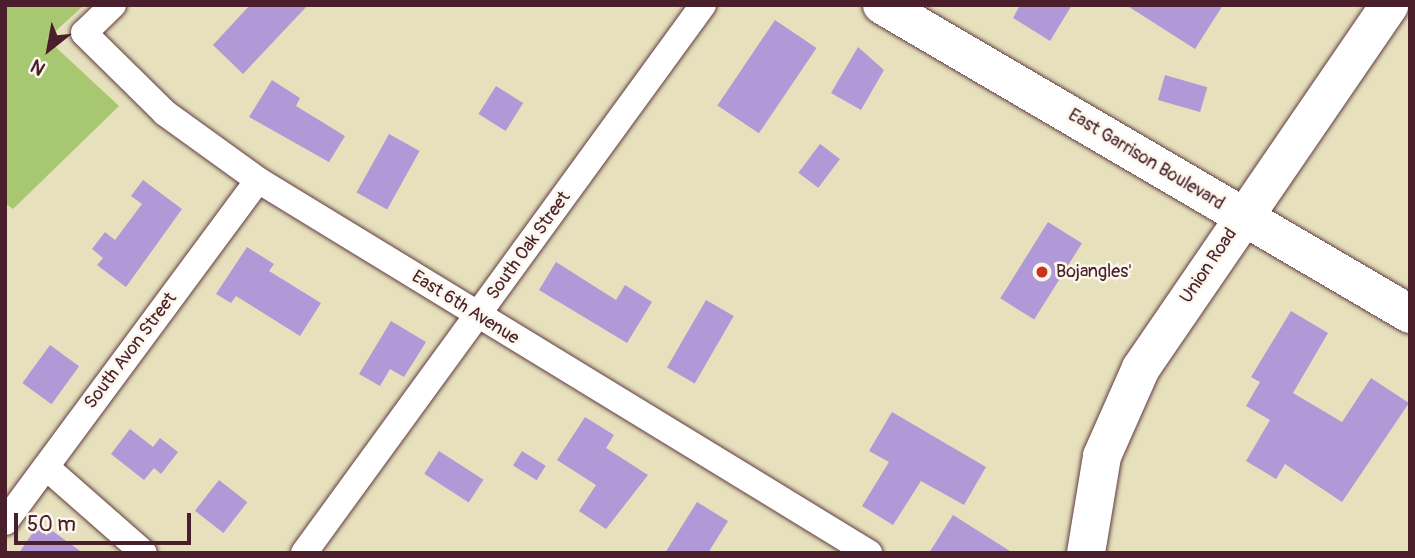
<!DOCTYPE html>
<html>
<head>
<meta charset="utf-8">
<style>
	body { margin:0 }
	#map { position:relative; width:1415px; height:558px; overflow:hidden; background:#e6e0bc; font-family:Pangolin,sans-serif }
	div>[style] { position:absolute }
	.green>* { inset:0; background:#a7c870 }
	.building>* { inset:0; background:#b199d7; transform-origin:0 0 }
	.roads { filter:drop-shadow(0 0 2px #613c41) drop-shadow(0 0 2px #613c41) }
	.street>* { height:26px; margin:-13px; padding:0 13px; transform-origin:13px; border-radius:13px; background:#fff }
	.secondary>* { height:38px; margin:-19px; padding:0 19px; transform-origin:19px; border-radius:19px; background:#fff }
	.primary>* { height:38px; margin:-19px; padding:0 19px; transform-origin:19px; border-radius:19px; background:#fff }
	.dots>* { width:19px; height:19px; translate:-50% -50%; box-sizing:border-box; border:4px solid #fbf7ec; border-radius:50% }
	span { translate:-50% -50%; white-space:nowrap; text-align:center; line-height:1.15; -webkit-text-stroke:5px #fbf7ec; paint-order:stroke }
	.street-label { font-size:18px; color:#4a1f2b }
	.poi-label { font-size:18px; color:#4a1f2b }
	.left { translate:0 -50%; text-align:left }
	.frame { position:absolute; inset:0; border:7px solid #4a1f2b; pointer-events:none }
	.north { position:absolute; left:14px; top:14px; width:70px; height:70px; -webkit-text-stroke:5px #fbf7ec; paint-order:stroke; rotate:211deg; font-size:19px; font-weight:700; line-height:28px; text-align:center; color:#4a1f2b }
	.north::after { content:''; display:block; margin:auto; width:24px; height:32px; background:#4a1f2b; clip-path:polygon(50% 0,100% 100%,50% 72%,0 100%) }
	.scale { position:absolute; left:14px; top:513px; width:177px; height:32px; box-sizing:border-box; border:4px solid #4a1f2b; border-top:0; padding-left:9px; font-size:21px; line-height:24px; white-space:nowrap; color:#4a1f2b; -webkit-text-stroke:5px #fbf7ec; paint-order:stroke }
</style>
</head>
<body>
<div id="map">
	<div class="green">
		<i style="clip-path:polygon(5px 5px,84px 5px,47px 39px,119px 106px,13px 209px,5px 203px)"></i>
	</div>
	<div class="building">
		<i style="clip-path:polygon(250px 5px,308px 5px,243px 74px,213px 45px)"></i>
		<i style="clip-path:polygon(1020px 5px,1072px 5px,1050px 41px,1013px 18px)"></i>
		<i style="clip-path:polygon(1126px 5px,1223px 5px,1195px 49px)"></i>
		<i style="left:775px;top:20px;width:50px;height:103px;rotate:34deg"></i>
		<i style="clip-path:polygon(858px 47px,884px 70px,861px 110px,831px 93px)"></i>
		<i style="left:1165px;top:75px;width:44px;height:26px;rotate:16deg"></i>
		<i style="clip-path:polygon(272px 80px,300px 98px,296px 106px,345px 136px,329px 162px,249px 117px)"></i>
		<i style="left:496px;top:86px;width:32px;height:33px;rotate:32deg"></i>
		<i style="left:389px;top:134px;width:35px;height:67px;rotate:29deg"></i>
		<i style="left:820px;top:144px;width:25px;height:36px;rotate:37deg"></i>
		<i style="clip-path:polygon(143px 180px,182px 209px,126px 287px,97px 265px,103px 258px,92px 249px,105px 232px,115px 240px,142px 204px,131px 196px)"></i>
		<i style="left:1048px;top:222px;width:40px;height:90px;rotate:32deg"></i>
		<i style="clip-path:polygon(247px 247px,274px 264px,269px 271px,321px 303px,300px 336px,236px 296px,231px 303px,216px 294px)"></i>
		<i style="clip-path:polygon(556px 262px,616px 300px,625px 285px,652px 302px,627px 343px,539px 290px)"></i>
		<i style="left:706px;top:300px;width:32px;height:78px;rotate:30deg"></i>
		<i style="clip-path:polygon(1291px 311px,1328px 333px,1293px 393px,1342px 422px,1371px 378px,1409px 403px,1342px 502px,1285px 464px,1276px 479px,1246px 461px,1270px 420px,1246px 406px,1260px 382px,1251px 377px)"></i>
		<i style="clip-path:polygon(391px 321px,426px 342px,404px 377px,390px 369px,380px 386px,359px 374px)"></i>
		<i style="left:50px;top:345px;width:36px;height:47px;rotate:36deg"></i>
		<i style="clip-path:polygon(892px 412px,986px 467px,964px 505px,921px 481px,893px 525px,862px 506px,889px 462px,869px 451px)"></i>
		<i style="clip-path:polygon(585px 417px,614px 435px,606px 448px,648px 475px,606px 529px,579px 511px,596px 485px,557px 460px)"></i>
		<i style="clip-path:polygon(130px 429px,153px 447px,160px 438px,178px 452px,161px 474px,154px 468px,144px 480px,111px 454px)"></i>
		<i style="left:439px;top:451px;width:53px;height:27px;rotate:33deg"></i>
		<i style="left:522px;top:451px;width:28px;height:17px;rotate:32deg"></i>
		<i style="left:219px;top:480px;width:36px;height:39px;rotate:38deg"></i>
		<i style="clip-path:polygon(697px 502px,728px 521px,708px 553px,665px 553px)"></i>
		<i style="clip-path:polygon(953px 515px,1013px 553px,929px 553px)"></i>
		<i style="clip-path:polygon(40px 522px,83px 553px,19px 553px)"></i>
	</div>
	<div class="roads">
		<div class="street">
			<i style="left:113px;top:5px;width:40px;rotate:136deg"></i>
			<i style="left:84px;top:33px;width:114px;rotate:44.6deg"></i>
			<i style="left:165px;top:113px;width:115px;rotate:35.8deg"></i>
			<i style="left:258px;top:180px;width:716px;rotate:31.4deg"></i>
			<i style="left:46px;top:467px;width:130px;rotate:41.3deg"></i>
			<i style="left:5px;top:522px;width:425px;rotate:-53.5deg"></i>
			<i style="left:304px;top:553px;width:678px;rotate:-53.94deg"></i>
		</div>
		<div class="secondary">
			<i style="left:882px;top:5px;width:612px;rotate:30.34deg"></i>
		</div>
		<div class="primary">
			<i style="left:1086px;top:553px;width:98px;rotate:-80.6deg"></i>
			<i style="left:1102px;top:456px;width:96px;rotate:-66.1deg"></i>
			<i style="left:1141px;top:368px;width:440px;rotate:-55.6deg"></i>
		</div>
	</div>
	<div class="dots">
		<i style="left:1042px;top:272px;background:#c8321e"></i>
	</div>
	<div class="street-label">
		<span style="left:1146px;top:160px;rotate:31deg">East Garrison Boulevard</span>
		<span style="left:529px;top:246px;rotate:-54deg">South Oak Street</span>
		<span style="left:1209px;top:266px;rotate:-56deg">Union Road</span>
		<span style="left:465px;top:308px;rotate:32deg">East 6th Avenue</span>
		<span style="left:131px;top:351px;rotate:-53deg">South Avon Street</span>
	</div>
	<div class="poi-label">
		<span class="left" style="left:1056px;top:272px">Bojangles'</span>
	</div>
	<div class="frame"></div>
	<div class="north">N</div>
	<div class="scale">50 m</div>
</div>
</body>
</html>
